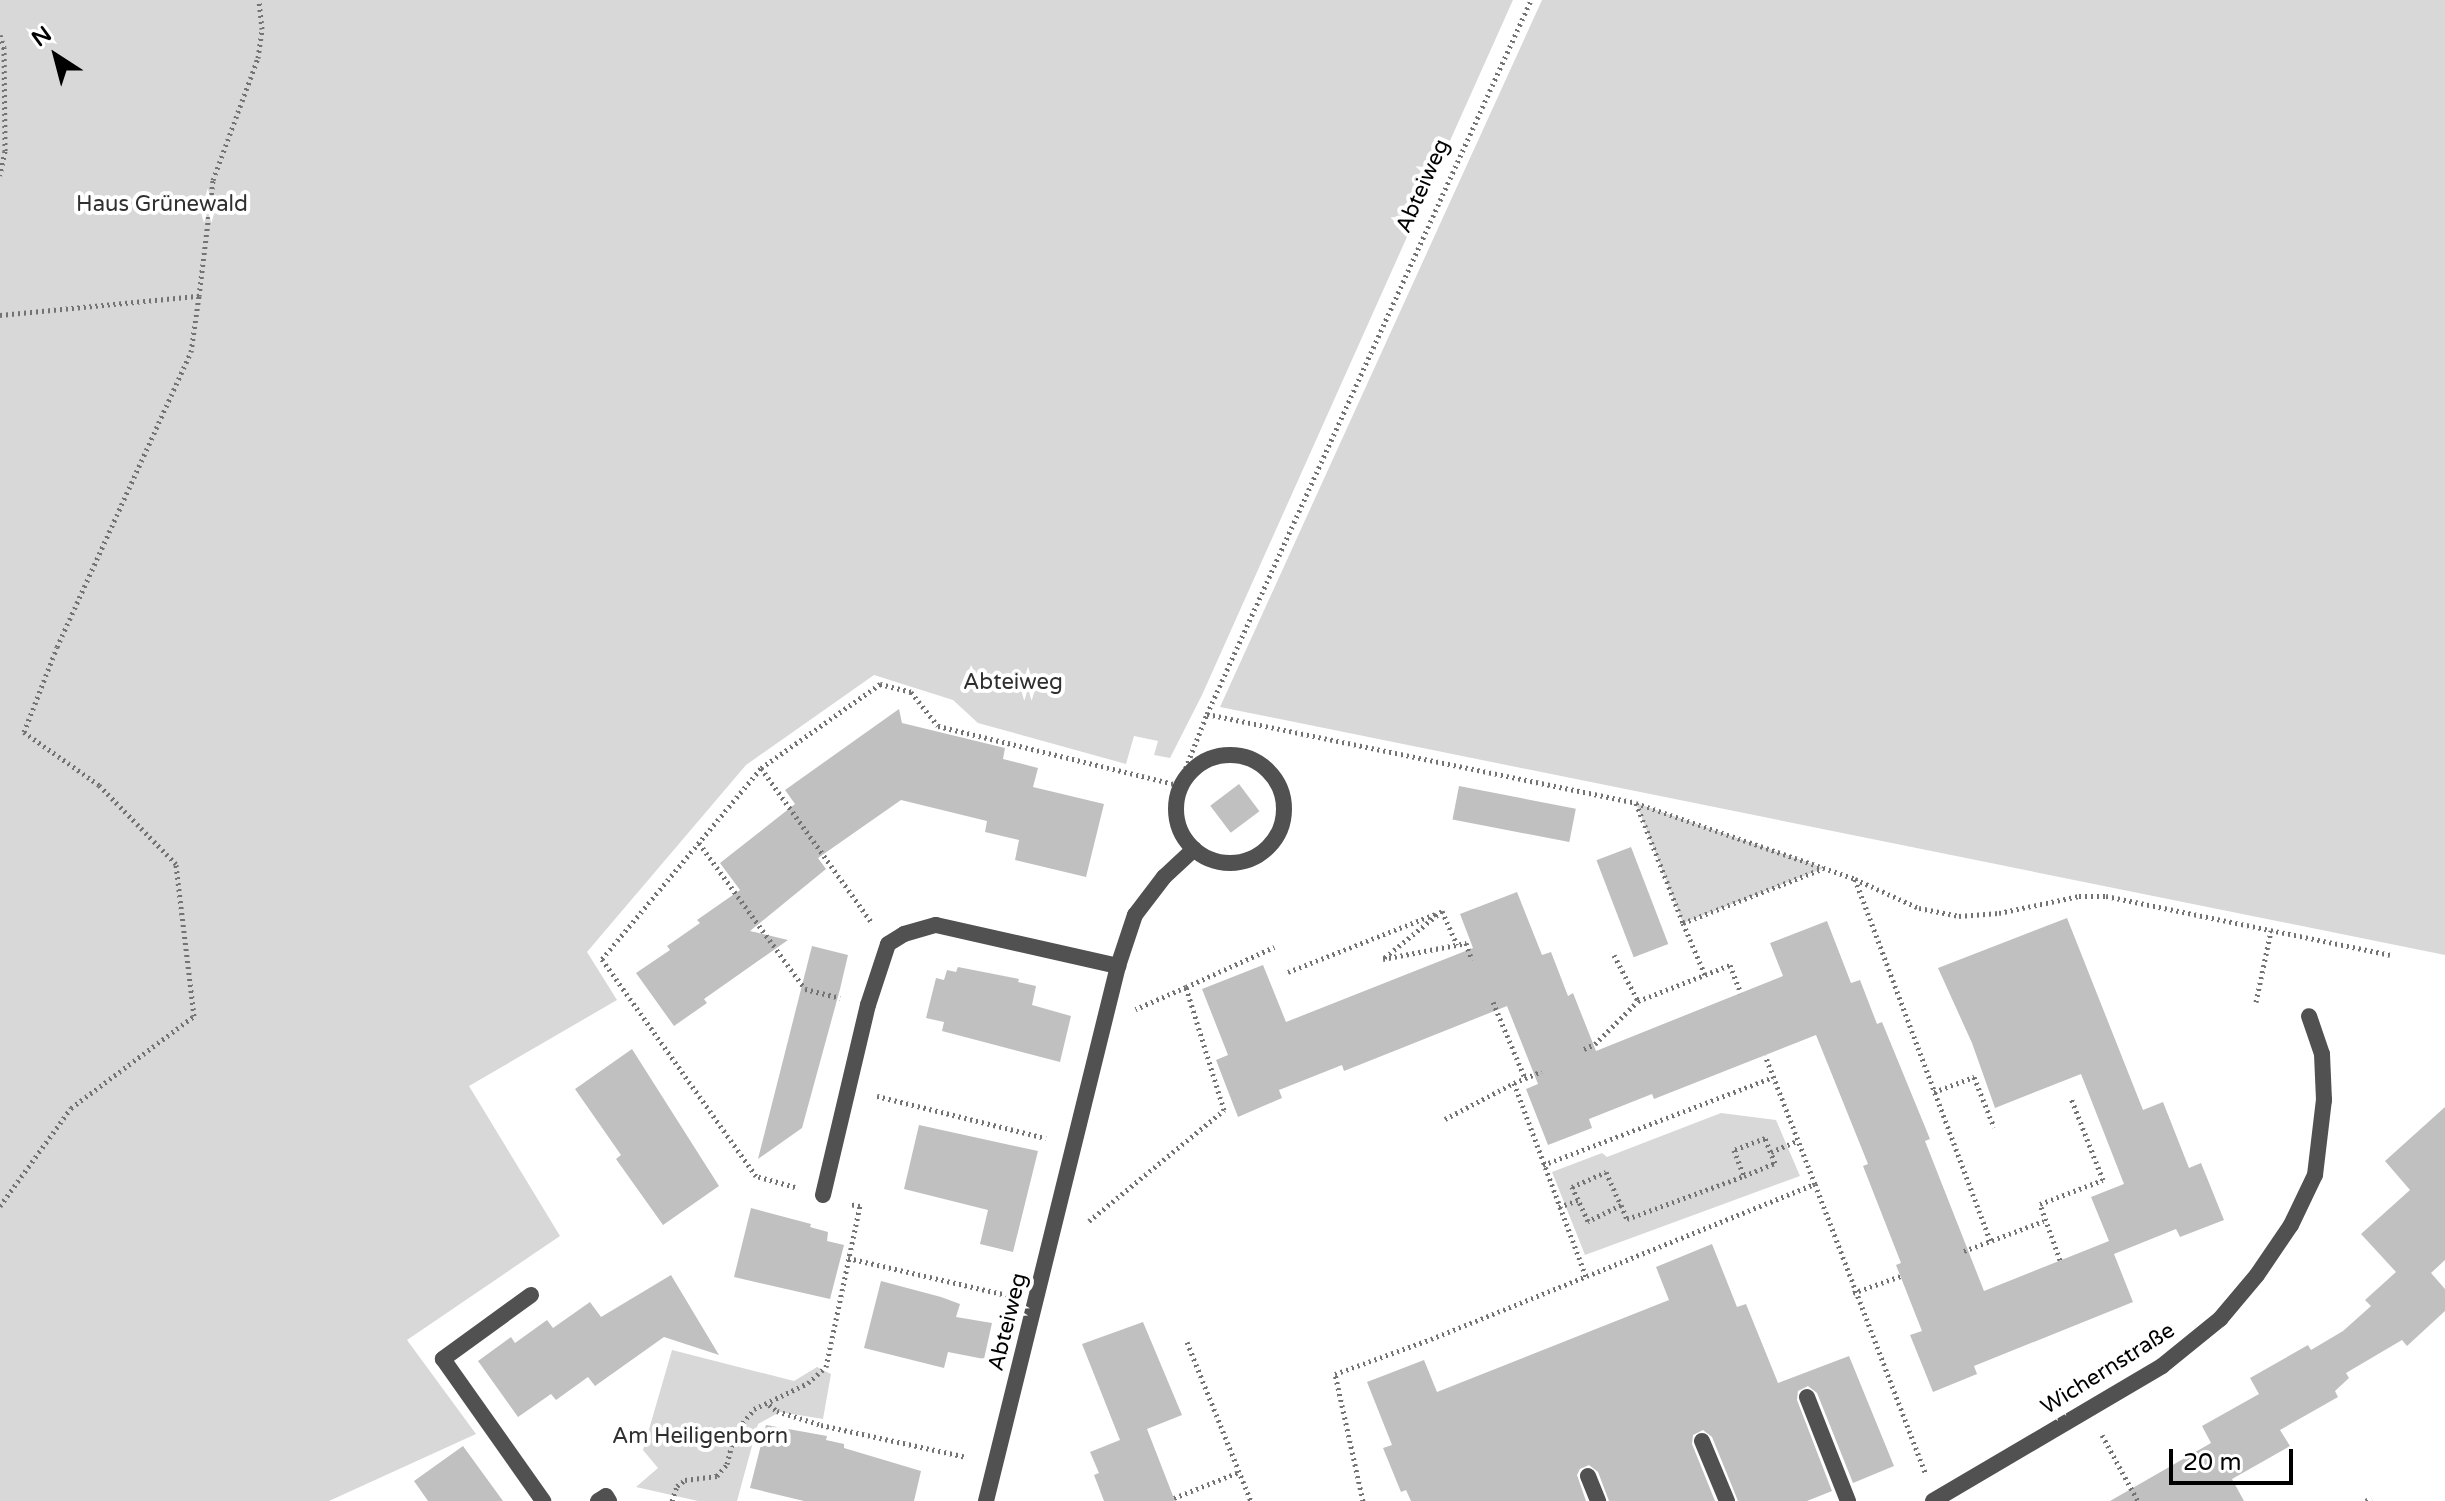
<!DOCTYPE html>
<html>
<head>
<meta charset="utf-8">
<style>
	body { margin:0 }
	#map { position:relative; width:2445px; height:1501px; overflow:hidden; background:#fff; font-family:"Varela Round",sans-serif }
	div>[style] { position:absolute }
	.green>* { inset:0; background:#d8d8d8 }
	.building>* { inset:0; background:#c0c0c0; transform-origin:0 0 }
	.path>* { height:5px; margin-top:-2.5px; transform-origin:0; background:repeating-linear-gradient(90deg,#737373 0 2px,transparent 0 6px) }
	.service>* { height:16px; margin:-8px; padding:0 8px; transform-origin:8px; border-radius:8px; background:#515151 }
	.minor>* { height:16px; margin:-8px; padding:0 8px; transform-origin:8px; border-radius:8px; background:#515151 }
	.minor>.ring { margin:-8px; padding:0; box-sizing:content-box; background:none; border:16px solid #515151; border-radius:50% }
	span { translate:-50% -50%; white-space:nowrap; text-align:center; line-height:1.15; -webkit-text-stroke:8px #fff; paint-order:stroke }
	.street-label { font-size:22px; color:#000 }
	.park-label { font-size:22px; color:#2f2f2f }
	.north { position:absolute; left:16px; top:16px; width:80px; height:80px; -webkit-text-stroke:6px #fff; paint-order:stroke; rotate:324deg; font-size:22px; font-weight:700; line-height:32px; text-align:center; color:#000 }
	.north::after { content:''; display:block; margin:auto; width:28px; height:36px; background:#000; clip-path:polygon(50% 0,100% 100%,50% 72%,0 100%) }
	.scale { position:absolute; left:2169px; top:1449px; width:124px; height:36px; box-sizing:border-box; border:4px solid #000; border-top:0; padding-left:10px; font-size:24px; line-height:28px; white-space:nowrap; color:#000; -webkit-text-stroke:6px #fff; paint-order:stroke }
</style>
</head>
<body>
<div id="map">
	<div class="green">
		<i style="clip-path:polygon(0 0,1513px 0,1202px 695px,1170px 758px,1154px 755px,1158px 741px,1134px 736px,1126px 764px,978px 723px,953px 700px,874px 675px,746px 765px,587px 952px,617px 1000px,469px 1086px,560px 1236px,407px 1340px,476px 1434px,329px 1501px,0 1501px)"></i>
		<i style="clip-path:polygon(1542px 0,2445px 0,2445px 955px,1220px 707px)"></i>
		<i style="clip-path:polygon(1636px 803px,1824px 868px,1683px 923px)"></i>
		<i style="clip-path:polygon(1721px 1113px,1776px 1120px,1800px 1176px,1585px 1255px,1552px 1172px,1602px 1153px,1607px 1157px)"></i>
		<i style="clip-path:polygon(672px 1350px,794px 1381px,817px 1367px,831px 1374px,823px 1419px,780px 1412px,758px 1424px,737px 1501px,698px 1501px,636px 1487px,658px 1468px,643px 1450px)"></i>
	</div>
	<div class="building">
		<i style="clip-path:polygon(899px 709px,902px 723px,1005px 748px,1003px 759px,1038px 768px,1033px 787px,1104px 804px,1086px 877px,1015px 860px,1019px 840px,985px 832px,987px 821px,901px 800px,818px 858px,826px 869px,750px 931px,788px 940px,704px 999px,707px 1003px,674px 1026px,636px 973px,670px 950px,667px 946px,700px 923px,697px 920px,740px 890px,720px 863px,795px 804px,785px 790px)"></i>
		<i style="left:1239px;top:784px;width:34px;height:36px;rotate:53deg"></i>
		<i style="left:1459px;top:786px;width:119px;height:34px;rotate:11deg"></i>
		<i style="left:1631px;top:847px;width:104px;height:37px;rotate:69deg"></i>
		<i style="clip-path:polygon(1517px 892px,1542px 955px,1551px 952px,1568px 996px,1573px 993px,1596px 1051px,1783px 976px,1770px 943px,1827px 921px,1851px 983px,1860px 980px,1877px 1024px,1882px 1022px,1930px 1139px,1925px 1141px,1984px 1291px,2109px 1241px,2091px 1197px,2124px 1184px,2081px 1074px,1995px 1108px,1972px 1043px,1938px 968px,2067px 918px,2143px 1110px,2163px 1102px,2189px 1168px,2201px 1163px,2224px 1220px,2180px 1237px,2176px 1229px,2114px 1254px,2133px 1302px,1974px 1366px,1977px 1374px,1933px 1392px,1910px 1335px,1922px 1331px,1896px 1265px,1901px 1263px,1863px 1166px,1868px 1164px,1816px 1035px,1654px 1099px,1652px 1094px,1589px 1119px,1592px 1128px,1548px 1145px,1526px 1089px,1538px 1084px,1507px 1006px,1344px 1071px,1342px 1065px,1279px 1090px,1282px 1098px,1238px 1117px,1216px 1060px,1228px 1055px,1202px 989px,1263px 965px,1286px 1022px,1473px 948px,1460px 914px)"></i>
		<i style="clip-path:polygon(812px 946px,848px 955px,840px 989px,802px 1128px,758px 1159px)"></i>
		<i style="clip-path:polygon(958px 967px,1019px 979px,1018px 982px,1036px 986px,1032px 1005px,1071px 1016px,1060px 1062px,942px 1031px,944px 1022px,926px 1018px,936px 978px,944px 980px,947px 970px,956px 972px)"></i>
		<i style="clip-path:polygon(632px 1049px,719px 1186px,663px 1225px,616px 1159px,621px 1155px,575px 1089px)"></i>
		<i style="clip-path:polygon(2445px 1107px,2445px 1260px,2431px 1273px,2445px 1289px,2445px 1311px,2407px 1346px,2402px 1340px,2346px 1373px,2349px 1378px,2335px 1391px,2338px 1397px,2280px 1430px,2290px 1446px,2232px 1479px,2244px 1501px,2110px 1501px,2211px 1443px,2202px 1426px,2259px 1394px,2250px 1378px,2308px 1345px,2311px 1350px,2343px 1331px,2371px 1306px,2365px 1300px,2396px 1272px,2361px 1234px,2410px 1190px,2385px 1161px)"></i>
		<i style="clip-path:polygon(919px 1125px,1038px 1151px,1013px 1252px,980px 1244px,988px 1210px,904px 1189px)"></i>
		<i style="clip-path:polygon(751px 1208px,811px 1224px,810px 1227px,828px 1232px,827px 1241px,844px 1245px,830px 1299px,734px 1277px)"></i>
		<i style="clip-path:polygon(1712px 1244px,1737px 1307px,1746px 1304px,1778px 1383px,1849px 1356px,1894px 1466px,1853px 1483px,1817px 1393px,1808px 1386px,1798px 1391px,1797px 1400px,1832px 1491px,1807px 1501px,1738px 1501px,1712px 1437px,1703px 1430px,1693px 1435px,1692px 1444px,1715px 1501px,1609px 1501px,1598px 1472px,1589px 1465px,1580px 1469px,1577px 1475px,1586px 1501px,1411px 1501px,1406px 1490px,1401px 1492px,1383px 1448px,1392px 1445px,1367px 1382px,1424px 1360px,1437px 1392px,1669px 1300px,1656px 1267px)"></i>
		<i style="clip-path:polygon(671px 1275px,719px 1355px,664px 1337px,595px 1386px,588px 1377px,556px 1400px,551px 1394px,518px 1417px,478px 1361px,511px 1337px,515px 1343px,547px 1320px,553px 1328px,590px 1302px,601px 1317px)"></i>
		<i style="clip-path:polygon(881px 1281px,941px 1297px,960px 1304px,956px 1317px,992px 1323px,984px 1359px,948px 1352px,944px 1368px,864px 1348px)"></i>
		<i style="clip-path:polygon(1143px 1322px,1182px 1415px,1147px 1429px,1175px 1501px,1104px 1501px,1094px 1475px,1099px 1473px,1090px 1452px,1120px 1440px,1082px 1344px)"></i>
		<i style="clip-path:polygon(766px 1425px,827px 1436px,826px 1440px,844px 1444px,844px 1448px,921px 1471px,914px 1501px,804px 1501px,750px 1488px)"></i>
		<i style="clip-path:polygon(463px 1446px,503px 1501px,428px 1501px,414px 1481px)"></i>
	</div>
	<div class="path">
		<i style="left:0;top:35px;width:13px;rotate:72deg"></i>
		<i style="left:4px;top:47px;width:104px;rotate:89.4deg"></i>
		<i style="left:5px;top:151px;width:25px;rotate:102deg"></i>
		<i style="left:0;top:315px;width:200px;rotate:-5.5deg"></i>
		<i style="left:199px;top:296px;width:117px;rotate:-83.1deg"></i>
		<i style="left:213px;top:180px;width:130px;rotate:-69.8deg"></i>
		<i style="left:258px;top:58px;width:29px;rotate:-82deg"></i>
		<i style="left:262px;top:29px;width:29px;rotate:-96deg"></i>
		<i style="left:1207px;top:714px;width:438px;rotate:11.7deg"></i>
		<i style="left:1636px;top:803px;width:129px;rotate:68.6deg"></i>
		<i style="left:1683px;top:923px;width:151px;rotate:-21.3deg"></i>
		<i style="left:761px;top:768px;width:191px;rotate:54.4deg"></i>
		<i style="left:1636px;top:803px;width:232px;rotate:19.1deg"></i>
		<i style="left:1855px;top:879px;width:70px;rotate:24.4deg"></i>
		<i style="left:1919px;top:908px;width:41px;rotate:11.3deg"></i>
		<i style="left:1959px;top:916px;width:40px;rotate:-4.3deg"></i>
		<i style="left:1999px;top:913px;width:82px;rotate:-12deg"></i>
		<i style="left:2079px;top:896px;width:27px"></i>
		<i style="left:2106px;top:896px;width:290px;rotate:11.7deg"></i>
		<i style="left:699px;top:843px;width:180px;rotate:54deg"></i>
		<i style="left:805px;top:989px;width:36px;rotate:14deg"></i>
		<i style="left:1855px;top:879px;width:386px;rotate:69.5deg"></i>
		<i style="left:1442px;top:911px;width:76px;rotate:140.9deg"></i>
		<i style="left:1383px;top:959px;width:85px;rotate:-10.9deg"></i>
		<i style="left:1466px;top:943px;width:18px;rotate:71deg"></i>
		<i style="left:1442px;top:911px;width:37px;rotate:66deg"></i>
		<i style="left:1683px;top:923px;width:56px;rotate:67.1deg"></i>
		<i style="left:1614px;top:955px;width:52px;rotate:62.4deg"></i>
		<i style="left:1288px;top:972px;width:161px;rotate:-21.5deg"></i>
		<i style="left:1186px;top:987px;width:97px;rotate:-24.4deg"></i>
		<i style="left:1493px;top:1002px;width:82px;rotate:67.2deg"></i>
		<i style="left:2256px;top:1002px;width:73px;rotate:-78.1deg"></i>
		<i style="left:1584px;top:1049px;width:12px;rotate:-24deg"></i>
		<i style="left:1595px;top:1044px;width:61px;rotate:-45deg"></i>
		<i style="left:1638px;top:1001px;width:99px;rotate:-21.4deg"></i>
		<i style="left:1730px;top:965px;width:30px;rotate:69deg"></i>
		<i style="left:1514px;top:1083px;width:30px;rotate:-23deg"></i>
		<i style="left:1934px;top:1092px;width:43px;rotate:-20.6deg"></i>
		<i style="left:1974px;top:1077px;width:54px;rotate:68.2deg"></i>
		<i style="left:877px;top:1096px;width:174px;rotate:14deg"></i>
		<i style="left:1445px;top:1119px;width:78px;rotate:-27.6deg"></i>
		<i style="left:1514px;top:1083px;width:207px;rotate:69.6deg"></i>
		<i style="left:1771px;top:1152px;width:28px;rotate:-23deg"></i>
		<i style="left:1543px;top:1165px;width:246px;rotate:-20.9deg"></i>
		<i style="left:1606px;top:1172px;width:36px;rotate:66deg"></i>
		<i style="left:1621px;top:1205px;width:37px;rotate:154deg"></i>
		<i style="left:1588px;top:1221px;width:38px;rotate:-115deg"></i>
		<i style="left:1572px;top:1187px;width:37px;rotate:-24deg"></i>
		<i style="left:1815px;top:1184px;width:311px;rotate:69.1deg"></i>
		<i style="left:795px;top:1187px;width:41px;rotate:-164.2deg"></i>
		<i style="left:756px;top:1176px;width:266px;rotate:-125.4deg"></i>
		<i style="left:602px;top:959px;width:249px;rotate:-50.2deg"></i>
		<i style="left:761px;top:768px;width:146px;rotate:-35.2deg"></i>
		<i style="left:880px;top:684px;width:32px;rotate:14deg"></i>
		<i style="left:911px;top:692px;width:43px;rotate:51.5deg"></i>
		<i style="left:938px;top:726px;width:248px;rotate:13.8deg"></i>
		<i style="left:1179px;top:785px;width:76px;rotate:-68.5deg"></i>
		<i style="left:1207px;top:714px;width:784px;rotate:-65.59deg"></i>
		<i style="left:1621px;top:1205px;width:15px;rotate:67deg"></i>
		<i style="left:1627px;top:1219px;width:125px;rotate:-20.2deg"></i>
		<i style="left:1744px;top:1176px;width:34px;rotate:-23deg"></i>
		<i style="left:1775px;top:1163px;width:27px;rotate:-112deg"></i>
		<i style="left:1765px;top:1138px;width:33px;rotate:159deg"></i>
		<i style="left:1734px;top:1150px;width:28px;rotate:69deg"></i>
		<i style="left:0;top:1206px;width:121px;rotate:-54.1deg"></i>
		<i style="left:71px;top:1108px;width:154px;rotate:-36.8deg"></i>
		<i style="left:194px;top:1016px;width:153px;rotate:-96.8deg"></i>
		<i style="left:176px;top:864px;width:110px;rotate:-134.3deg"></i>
		<i style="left:99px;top:785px;width:92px;rotate:-144.8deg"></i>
		<i style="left:24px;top:732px;width:91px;rotate:-68.8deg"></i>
		<i style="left:57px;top:647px;width:324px;rotate:-65.6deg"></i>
		<i style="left:191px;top:352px;width:57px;rotate:-81.9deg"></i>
		<i style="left:1559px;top:1207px;width:20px;rotate:-20deg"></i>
		<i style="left:1089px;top:1221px;width:175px;rotate:-39.4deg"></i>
		<i style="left:1224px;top:1110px;width:129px;rotate:-107.2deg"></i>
		<i style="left:1186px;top:987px;width:55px;rotate:156.3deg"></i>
		<i style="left:1964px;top:1251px;width:85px;rotate:-20.6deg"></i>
		<i style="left:848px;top:1258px;width:163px;rotate:13.1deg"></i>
		<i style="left:2060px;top:1260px;width:59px;rotate:-109.7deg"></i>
		<i style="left:2040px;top:1204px;width:67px;rotate:-20.9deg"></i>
		<i style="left:2103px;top:1180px;width:88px;rotate:-111.3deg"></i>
		<i style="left:1853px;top:1293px;width:51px;rotate:-19.5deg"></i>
		<i style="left:1187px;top:1342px;width:171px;rotate:68.1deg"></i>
		<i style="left:769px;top:1405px;width:10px;rotate:37deg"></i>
		<i style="left:777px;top:1411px;width:46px;rotate:17.7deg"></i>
		<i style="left:821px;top:1425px;width:149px;rotate:12.4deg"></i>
		<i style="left:2102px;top:1435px;width:75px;rotate:61.4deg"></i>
		<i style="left:1174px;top:1498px;width:70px;rotate:-21.8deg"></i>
		<i style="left:672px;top:1501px;width:16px;rotate:-72deg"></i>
		<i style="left:677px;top:1486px;width:10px;rotate:-37deg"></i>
		<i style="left:685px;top:1480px;width:32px;rotate:-7deg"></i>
		<i style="left:717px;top:1476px;width:16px;rotate:-50deg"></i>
		<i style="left:727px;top:1464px;width:33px;rotate:-76deg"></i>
		<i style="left:735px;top:1432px;width:30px;rotate:-50deg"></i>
		<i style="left:754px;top:1409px;width:60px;rotate:-25.7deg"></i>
		<i style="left:808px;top:1383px;width:24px;rotate:-42deg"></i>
		<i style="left:826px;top:1367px;width:165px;rotate:-78.1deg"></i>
		<i style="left:860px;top:1206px;width:10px;rotate:-169deg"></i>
		<i style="left:1363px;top:1501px;width:130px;rotate:-102.4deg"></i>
		<i style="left:1335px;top:1374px;width:102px;rotate:-20deg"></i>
		<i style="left:1431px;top:1339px;width:414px;rotate:-22deg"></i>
		<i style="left:1815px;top:1184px;width:138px;rotate:-111.2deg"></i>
		<i style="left:2366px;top:1501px;width:6px;rotate:-31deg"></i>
	</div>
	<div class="service">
		<i style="left:1807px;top:1397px;width:112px;rotate:68.5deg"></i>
		<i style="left:1702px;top:1441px;width:65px;rotate:67.4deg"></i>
		<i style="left:1588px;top:1476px;width:27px;rotate:68deg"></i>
	</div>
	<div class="minor">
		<i class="ring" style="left:1176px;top:755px;width:92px;height:92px"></i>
		<i style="left:823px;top:1195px;width:195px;rotate:-76.7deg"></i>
		<i style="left:868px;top:1005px;width:64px;rotate:-71.8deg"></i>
		<i style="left:888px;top:944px;width:19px;rotate:-32deg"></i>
		<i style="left:904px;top:934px;width:33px;rotate:-16deg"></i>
		<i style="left:936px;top:925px;width:187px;rotate:12.7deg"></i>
		<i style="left:531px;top:1295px;width:109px;rotate:144deg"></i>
		<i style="left:443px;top:1359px;width:174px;rotate:54.8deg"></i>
		<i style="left:598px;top:1501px;width:9px;rotate:-32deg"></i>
		<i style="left:606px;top:1496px;width:6px;rotate:59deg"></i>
		<i style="left:986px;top:1501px;width:551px;rotate:-76.14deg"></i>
		<i style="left:1118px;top:966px;width:54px;rotate:-71.6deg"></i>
		<i style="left:1135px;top:915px;width:48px;rotate:-52.7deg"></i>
		<i style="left:1164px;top:877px;width:41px;rotate:-43deg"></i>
		<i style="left:1933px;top:1501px;width:266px;rotate:-30.5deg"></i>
		<i style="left:2162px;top:1366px;width:75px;rotate:-39deg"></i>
		<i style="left:2220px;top:1319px;width:57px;rotate:-49.9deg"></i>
		<i style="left:2257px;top:1275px;width:60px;rotate:-55.8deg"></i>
		<i style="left:2291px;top:1225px;width:55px;rotate:-64.4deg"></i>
		<i style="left:2315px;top:1175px;width:76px;rotate:-83.2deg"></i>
		<i style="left:2324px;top:1100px;width:46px;rotate:-92.5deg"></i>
		<i style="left:2322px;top:1054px;width:40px;rotate:-108.9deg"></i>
	</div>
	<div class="street-label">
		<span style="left:1423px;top:186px;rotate:-66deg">Abteiweg</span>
		<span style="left:1008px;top:1322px;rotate:-76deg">Abteiweg</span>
		<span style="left:2108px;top:1369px;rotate:-32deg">Wichernstraße</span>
	</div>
	<div class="park-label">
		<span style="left:162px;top:205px">Haus Grünewald</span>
		<span style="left:1013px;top:683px">Abteiweg</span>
		<span style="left:700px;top:1437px">Am Heiligenborn</span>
	</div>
	<div class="north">N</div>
	<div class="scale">20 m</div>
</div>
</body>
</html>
